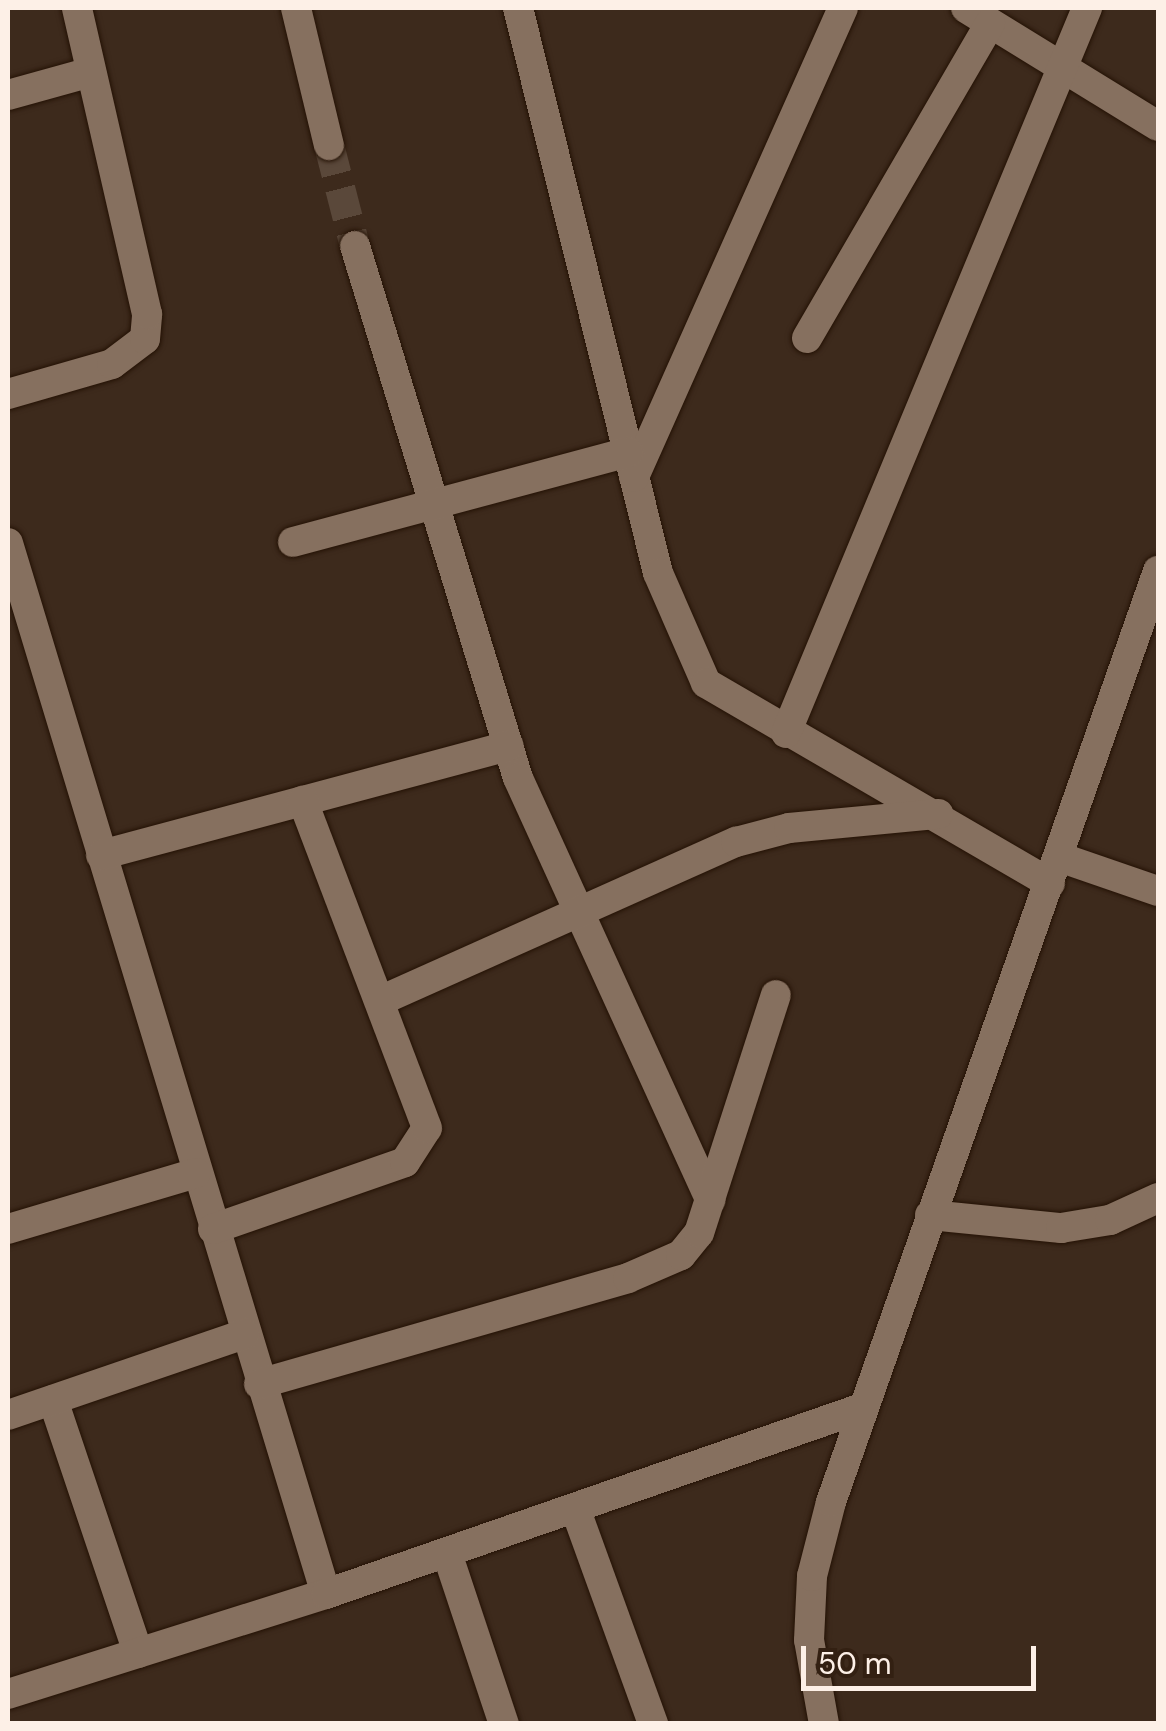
<!DOCTYPE html>
<html>
<head>
<meta charset="utf-8">
<style>
	body { margin:0 }
	#map { position:relative; width:1166px; height:1731px; overflow:hidden; background:#3d2a1c; font-family:"DM Sans",sans-serif }
	div>[style] { position:absolute }
	.minor-tunnel>* { height:30px; margin-top:-15px; transform-origin:0; background:repeating-linear-gradient(90deg,#5a483a 0 30px,transparent 0 45px) }
	.roads { filter:drop-shadow(0 0 2px #241205) drop-shadow(0 0 2px #241205) }
	.minor>* { height:30px; margin:-15px; padding:0 15px; transform-origin:15px; border-radius:15px; background:#86705f }
	span { translate:-50% -50%; white-space:nowrap; text-align:center; line-height:1.15; -webkit-text-stroke:8px #332012; paint-order:stroke }
	.frame { position:absolute; inset:0; border:10px solid #fdf0e7; pointer-events:none }
	.scale { position:absolute; left:801px; top:1646px; width:235px; height:45px; box-sizing:border-box; border:5px solid #fdf0e7; border-top:0; padding-left:12px; font-size:30px; line-height:35px; white-space:nowrap; color:#fdf0e7; -webkit-text-stroke:8px #332012; paint-order:stroke }
</style>
</head>
<body>
<div id="map">
	<div class="minor-tunnel">
		<i style="left:329px;top:145px;width:104px;rotate:75.6deg"></i>
	</div>
	<div class="roads">
		<div class="minor">
			<i style="left:296px;top:8px;width:141px;rotate:76.5deg"></i>
			<i style="left:518px;top:8px;width:582px;rotate:76.08deg"></i>
			<i style="left:658px;top:573px;width:120px;rotate:66.4deg"></i>
			<i style="left:706px;top:683px;width:398px;rotate:30.2deg"></i>
			<i style="left:966px;top:8px;width:225px;rotate:31.6deg"></i>
			<i style="left:8px;top:95px;width:86px;rotate:-15.5deg"></i>
			<i style="left:355px;top:246px;width:556px;rotate:72.97deg"></i>
			<i style="left:518px;top:778px;width:464px;rotate:65.5deg"></i>
			<i style="left:807px;top:338px;width:364px;rotate:-59.8deg"></i>
			<i style="left:8px;top:394px;width:108px;rotate:-16.1deg"></i>
			<i style="left:112px;top:364px;width:41px;rotate:-37.1deg"></i>
			<i style="left:145px;top:339px;width:25px;rotate:-85deg"></i>
			<i style="left:147px;top:314px;width:314px;rotate:-102.9deg"></i>
			<i style="left:634px;top:477px;width:513px;rotate:-65.98deg"></i>
			<i style="left:293px;top:542px;width:347px;rotate:-15deg"></i>
			<i style="left:8px;top:543px;width:1098px;rotate:73.17deg"></i>
			<i style="left:786px;top:733px;width:785px;rotate:-67.45deg"></i>
			<i style="left:101px;top:855px;width:422px;rotate:-15deg"></i>
			<i style="left:1059px;top:857px;width:105px;rotate:19deg"></i>
			<i style="left:382px;top:1000px;width:388px;rotate:-24.1deg"></i>
			<i style="left:736px;top:842px;width:55px;rotate:-14.8deg"></i>
			<i style="left:789px;top:828px;width:150px;rotate:-5.4deg"></i>
			<i style="left:930px;top:1215px;width:132px;rotate:5.7deg"></i>
			<i style="left:1061px;top:1228px;width:50px;rotate:-9.3deg"></i>
			<i style="left:1110px;top:1220px;width:53px;rotate:-24.6deg"></i>
			<i style="left:8px;top:1229px;width:196px;rotate:-16.6deg"></i>
			<i style="left:213px;top:1229px;width:203px;rotate:-19.2deg"></i>
			<i style="left:405px;top:1162px;width:40px;rotate:-57.1deg"></i>
			<i style="left:427px;top:1128px;width:350px;rotate:-110.8deg"></i>
			<i style="left:259px;top:1384px;width:384px;rotate:-16deg"></i>
			<i style="left:628px;top:1278px;width:58px;rotate:-23.5deg"></i>
			<i style="left:681px;top:1255px;width:28px;rotate:-51deg"></i>
			<i style="left:699px;top:1233px;width:250px;rotate:-72.1deg"></i>
			<i style="left:53px;top:1400px;width:267px;rotate:71.4deg"></i>
			<i style="left:8px;top:1415px;width:250px;rotate:-18.9deg"></i>
			<i style="left:575px;top:1508px;width:230px;rotate:70.1deg"></i>
			<i style="left:447px;top:1553px;width:180px;rotate:71.6deg"></i>
			<i style="left:8px;top:1694px;width:333px;rotate:-17.5deg"></i>
			<i style="left:326px;top:1594px;width:567px;rotate:-19.14deg"></i>
			<i style="left:824px;top:1724px;width:85px;rotate:-100.1deg"></i>
			<i style="left:809px;top:1640px;width:64px;rotate:-87.3deg"></i>
			<i style="left:812px;top:1576px;width:76px;rotate:-75.6deg"></i>
			<i style="left:831px;top:1502px;width:987px;rotate:-70.65deg"></i>
		</div>
	</div>
	<div class="frame"></div>
	<div class="scale">50 m</div>
</div>
</body>
</html>
